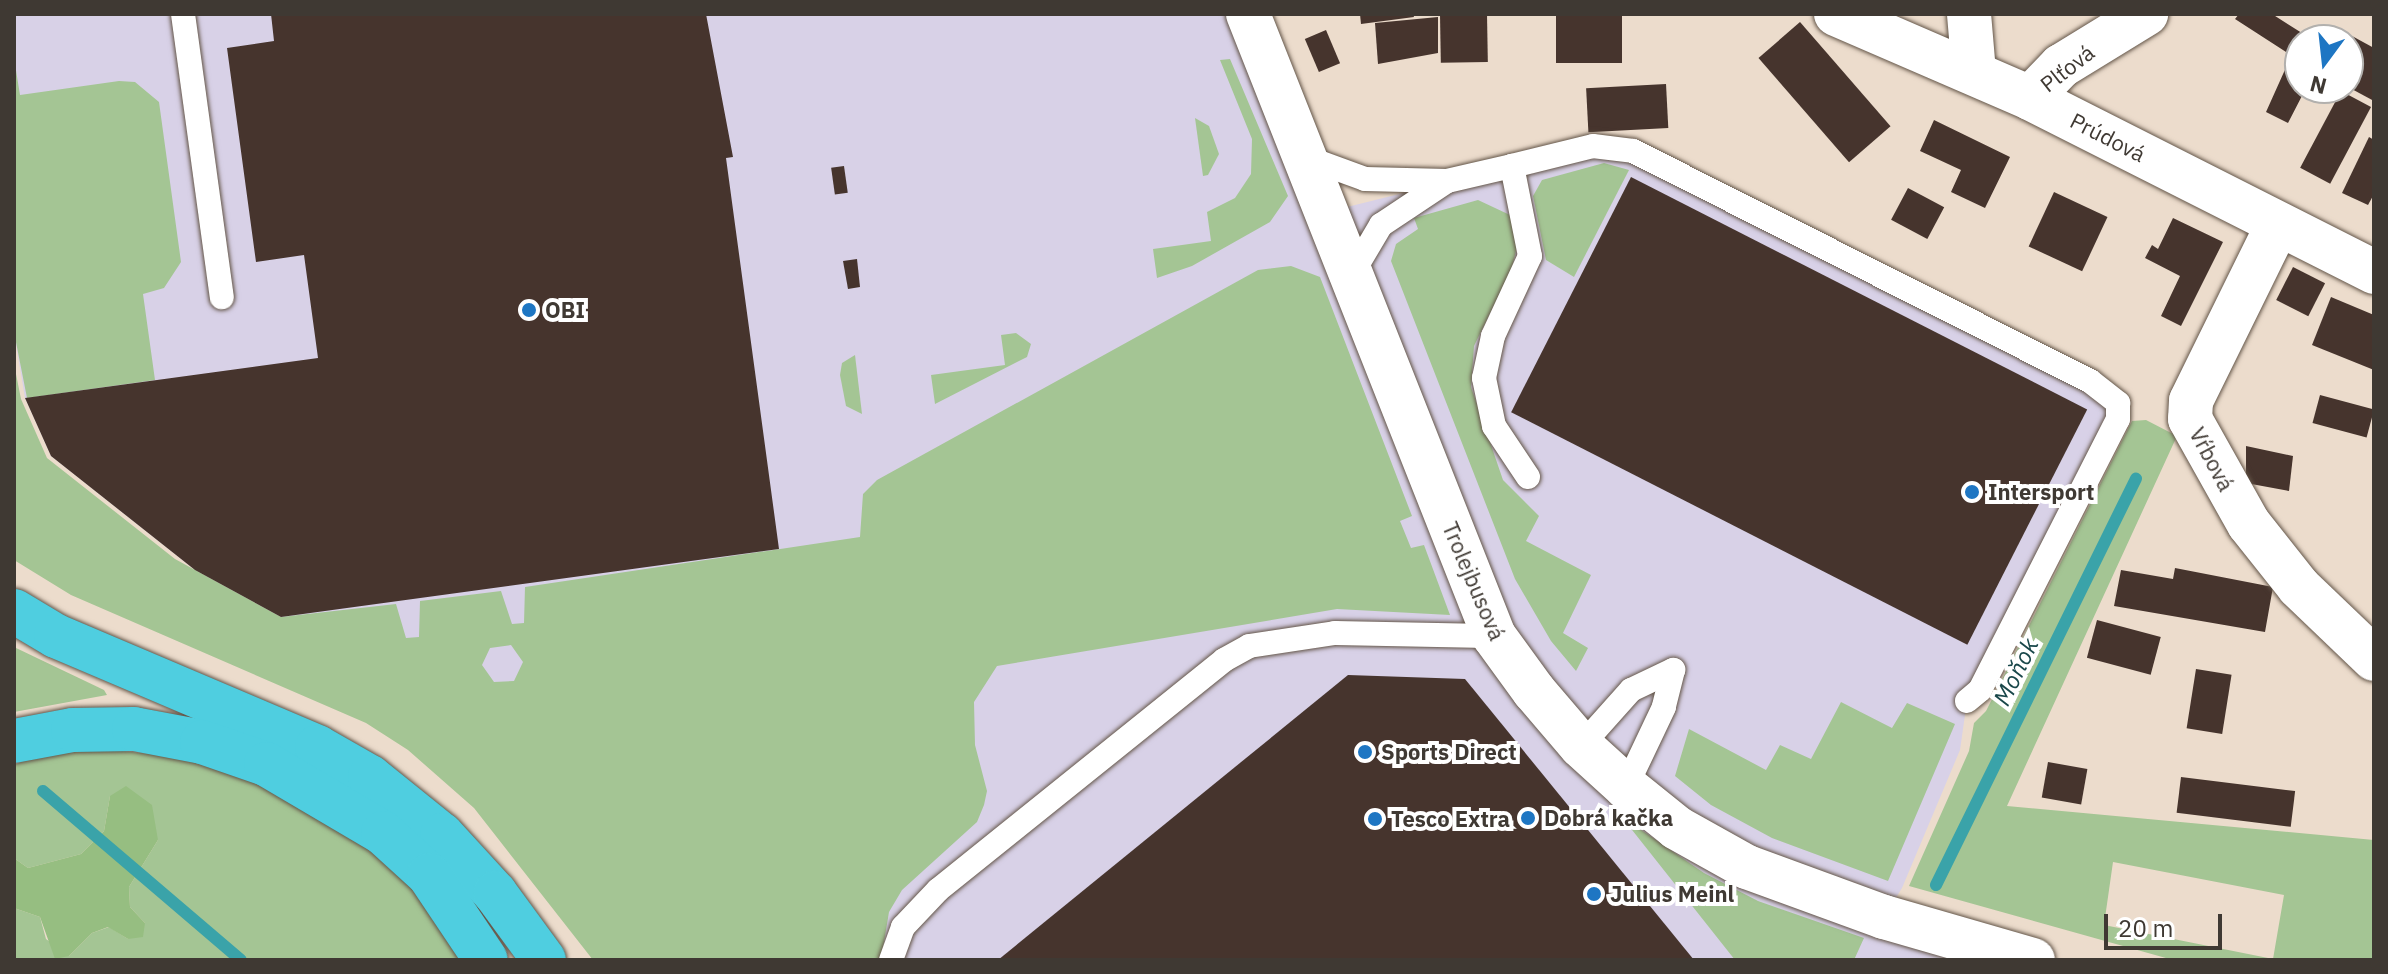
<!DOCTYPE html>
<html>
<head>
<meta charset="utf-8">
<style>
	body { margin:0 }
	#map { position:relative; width:2388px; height:974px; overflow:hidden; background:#ecdccc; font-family:"IBM Plex Sans",sans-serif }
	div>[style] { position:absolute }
	.commercial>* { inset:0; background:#d8d1e7 }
	.green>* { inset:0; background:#a4c594 }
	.forest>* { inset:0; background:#96be81 }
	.stream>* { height:12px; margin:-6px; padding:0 6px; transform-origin:6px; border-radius:6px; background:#3aa3a9 }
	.building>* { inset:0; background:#46342d; transform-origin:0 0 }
	.roads { filter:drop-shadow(0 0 2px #635548) drop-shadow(0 0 2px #635548) }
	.service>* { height:24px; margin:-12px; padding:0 12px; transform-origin:12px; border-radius:12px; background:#fff }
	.minor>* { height:44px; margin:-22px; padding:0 22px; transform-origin:22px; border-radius:22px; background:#fff }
	.trunk>* { height:44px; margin:-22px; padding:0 22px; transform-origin:22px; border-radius:22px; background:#4fcee0 }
	.dots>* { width:22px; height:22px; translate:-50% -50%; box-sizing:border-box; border:4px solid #fff; border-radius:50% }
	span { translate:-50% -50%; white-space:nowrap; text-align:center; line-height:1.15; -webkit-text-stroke:8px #fff; paint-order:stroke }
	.street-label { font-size:22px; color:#3f3933 }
	.poi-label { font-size:22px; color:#3f3933; font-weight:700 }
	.left { translate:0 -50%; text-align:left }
	.water-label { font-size:24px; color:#19474a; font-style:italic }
	.frame { position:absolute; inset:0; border:16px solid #3f3933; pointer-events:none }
	.north { position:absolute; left:2284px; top:24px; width:80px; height:80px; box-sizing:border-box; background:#fff; border:2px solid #b2b0ad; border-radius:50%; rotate:195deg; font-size:22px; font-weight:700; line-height:32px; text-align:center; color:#3f3933 }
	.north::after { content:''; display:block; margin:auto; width:28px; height:36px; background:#1e76c3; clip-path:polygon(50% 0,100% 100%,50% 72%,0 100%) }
	.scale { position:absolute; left:2104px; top:914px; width:118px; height:36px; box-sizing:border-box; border:4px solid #3f3933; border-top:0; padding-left:10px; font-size:24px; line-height:28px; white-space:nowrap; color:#3f3933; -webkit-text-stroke:6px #fff; paint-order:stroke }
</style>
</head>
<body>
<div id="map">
	<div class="commercial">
		<i style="clip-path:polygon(14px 14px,1248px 14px,1327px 212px,1512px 166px,1615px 147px,2118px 403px,1967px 701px,1960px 750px,1902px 888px,1884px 917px,2033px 960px,824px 960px,531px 716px,281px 617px,195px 570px,51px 456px,25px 398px,14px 332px)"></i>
	</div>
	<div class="green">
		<i style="clip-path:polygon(14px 58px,20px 95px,119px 81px,135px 82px,159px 102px,181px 262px,164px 288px,143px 294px,155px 380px,27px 398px,14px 332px)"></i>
		<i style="clip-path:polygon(1230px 59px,1288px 196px,1270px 222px,1192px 266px,1157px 278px,1153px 249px,1211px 241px,1207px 212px,1235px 198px,1251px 174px,1252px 139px,1220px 60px)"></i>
		<i style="clip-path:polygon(1195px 118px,1209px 126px,1219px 154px,1208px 175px,1203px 176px)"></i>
		<i style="clip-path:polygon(1604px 163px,1629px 170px,1574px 277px,1546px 260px,1533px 196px,1542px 180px)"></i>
		<i style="clip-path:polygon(1478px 200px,1510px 215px,1517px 246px,1512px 268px,1474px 346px,1471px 387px,1503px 480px,1539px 516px,1526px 541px,1591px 575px,1563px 633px,1588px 648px,1576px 671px,1551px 641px,1515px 579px,1391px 261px,1396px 244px,1418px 229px,1414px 218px)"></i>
		<i style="clip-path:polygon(evenodd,1291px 266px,1320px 277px,1412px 516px,1400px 521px,1411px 548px,1424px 545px,1450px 615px,1337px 609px,997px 666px,974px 702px,975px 745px,987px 791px,984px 805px,977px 822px,902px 890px,889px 912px,881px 960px,593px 960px,474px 808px,408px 750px,366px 723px,71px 595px,14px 560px,14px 364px,21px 399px,47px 458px,175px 559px,281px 617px,396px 604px,406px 638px,419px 637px,420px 601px,501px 591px,512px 624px,524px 623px,525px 587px,860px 537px,863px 494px,877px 480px,1258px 270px,1291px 266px,511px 645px,523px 662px,514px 681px,494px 682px,482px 665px,490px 648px,511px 645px)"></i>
		<i style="clip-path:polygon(1016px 333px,1031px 344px,1027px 357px,935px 404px,931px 375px,1005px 365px,1001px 335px)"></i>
		<i style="clip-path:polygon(855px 355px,862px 414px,846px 406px,840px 375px,842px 363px)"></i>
		<i style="clip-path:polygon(evenodd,2146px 420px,2177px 436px,2007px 806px,2374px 840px,2374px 960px,2173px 960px,1909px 886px,1969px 751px,1974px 723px,1986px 711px,2132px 421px,2146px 420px,2113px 862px,2284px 895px,2273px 959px,2104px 925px,2113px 862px)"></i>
		<i style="clip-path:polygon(14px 647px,104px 690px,107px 695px,14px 712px)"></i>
		<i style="clip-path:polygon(1841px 702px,1892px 728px,1907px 703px,1955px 724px,1888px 881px,1772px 838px,1711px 805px,1675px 776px,1689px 729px,1766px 770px,1780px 745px,1811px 759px)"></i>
		<i style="clip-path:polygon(105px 749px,194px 759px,300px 799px,395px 865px,465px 960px,14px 960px,14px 908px,40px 917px,46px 939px,69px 956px,92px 933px,109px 927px,128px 939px,145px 923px,130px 907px,129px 887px,158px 840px,110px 796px,104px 831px,81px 854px,28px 868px,14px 858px,14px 765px,36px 756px)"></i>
		<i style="clip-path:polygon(1621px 816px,1704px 873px,1758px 901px,1864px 938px,1854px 960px,1735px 960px)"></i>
	</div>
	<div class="forest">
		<i style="clip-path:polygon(126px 786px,152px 805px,158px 840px,129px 887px,130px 907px,145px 923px,143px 937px,128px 939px,108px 927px,92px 933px,69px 956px,55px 959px,40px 917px,14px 908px,14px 858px,28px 868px,81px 854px,104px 831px,110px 796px)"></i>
	</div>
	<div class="stream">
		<i style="left:43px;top:791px;width:260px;rotate:40.5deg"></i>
		<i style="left:1936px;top:885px;width:453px;rotate:-63.8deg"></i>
	</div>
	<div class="building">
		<i style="clip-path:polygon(271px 14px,706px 14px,733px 157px,726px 158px,779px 549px,281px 617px,195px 570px,51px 456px,25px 398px,318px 358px,304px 255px,256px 262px,227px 48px,274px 41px)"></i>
		<i style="clip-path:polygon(1360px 14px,1413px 14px,1414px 17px,1361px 24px)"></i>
		<i style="left:1487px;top:14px;width:48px;height:47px;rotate:89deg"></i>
		<i style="left:1556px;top:14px;width:66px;height:49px"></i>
		<i style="clip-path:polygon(2239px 14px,2272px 14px,2313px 40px,2300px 40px,2300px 61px,2235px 19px)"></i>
		<i style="clip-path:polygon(1438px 17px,1438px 53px,1378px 64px,1375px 23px)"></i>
		<i style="left:1800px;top:22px;width:138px;height:55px;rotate:49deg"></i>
		<i style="left:1326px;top:30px;width:36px;height:23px;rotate:67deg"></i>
		<i style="clip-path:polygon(2352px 36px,2374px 48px,2374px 101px,2348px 87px)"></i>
		<i style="clip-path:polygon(2288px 63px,2300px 70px,2300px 88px,2311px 88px,2305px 90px,2288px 123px,2266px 112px)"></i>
		<i style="left:1666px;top:84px;width:44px;height:80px;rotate:87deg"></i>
		<i style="left:2341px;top:91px;width:34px;height:87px;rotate:28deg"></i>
		<i style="clip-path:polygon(1934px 120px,2010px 157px,1985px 208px,1951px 192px,1961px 170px,1920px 151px)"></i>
		<i style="clip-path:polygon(2369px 137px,2374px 140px,2374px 194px,2368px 205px,2342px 193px)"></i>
		<i style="left:844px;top:166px;width:27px;height:13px;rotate:82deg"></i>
		<i style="left:1631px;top:177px;width:512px;height:264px;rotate:27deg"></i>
		<i style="left:1908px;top:188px;width:41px;height:36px;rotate:28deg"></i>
		<i style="left:2054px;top:192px;width:59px;height:60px;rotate:25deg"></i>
		<i style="clip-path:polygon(2173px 218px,2223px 242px,2181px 326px,2161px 316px,2180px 276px,2145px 258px,2152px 245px,2158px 249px)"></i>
		<i style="clip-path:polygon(857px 259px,860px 287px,848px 289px,843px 261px)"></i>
		<i style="left:2293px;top:267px;width:36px;height:37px;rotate:27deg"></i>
		<i style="clip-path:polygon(2331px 297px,2374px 315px,2374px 370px,2312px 345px)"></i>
		<i style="left:2320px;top:395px;width:56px;height:29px;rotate:15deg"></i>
		<i style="clip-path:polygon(2246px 446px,2293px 456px,2289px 491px,2246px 483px)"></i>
		<i style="clip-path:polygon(2175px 568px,2273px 587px,2265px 632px,2114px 606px,2121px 570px,2173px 579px)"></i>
		<i style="left:2097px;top:620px;width:66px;height:39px;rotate:15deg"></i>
		<i style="left:2196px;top:669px;width:36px;height:60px;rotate:9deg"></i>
		<i style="clip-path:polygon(1348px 675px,1465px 679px,1694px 960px,998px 960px)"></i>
		<i style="left:2048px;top:762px;width:40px;height:36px;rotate:10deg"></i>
		<i style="left:2181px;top:777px;width:115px;height:36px;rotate:7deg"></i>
	</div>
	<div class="roads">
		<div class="service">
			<i style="left:183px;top:14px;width:286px;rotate:82.2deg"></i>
			<i style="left:1305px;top:157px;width:64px;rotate:20.1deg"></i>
			<i style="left:1365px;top:179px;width:82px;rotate:1.4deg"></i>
			<i style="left:1447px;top:181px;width:67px;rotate:-13deg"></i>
			<i style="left:1352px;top:274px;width:57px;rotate:-59.4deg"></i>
			<i style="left:1381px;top:225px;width:79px;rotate:-33.7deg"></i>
			<i style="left:1528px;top:477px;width:61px;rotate:-123.7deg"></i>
			<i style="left:1494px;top:426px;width:49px;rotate:-101.8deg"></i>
			<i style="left:1484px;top:378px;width:43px;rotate:-77.9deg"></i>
			<i style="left:1493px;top:336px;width:88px;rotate:-65.2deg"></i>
			<i style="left:1530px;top:256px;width:92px;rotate:-101.3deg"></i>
			<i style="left:1512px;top:166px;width:83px;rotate:-13.9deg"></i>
			<i style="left:1593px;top:146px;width:40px;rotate:7.1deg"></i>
			<i style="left:1633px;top:151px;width:512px;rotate:26.72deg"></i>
			<i style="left:2090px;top:381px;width:36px;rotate:38deg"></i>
			<i style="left:2118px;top:403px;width:16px;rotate:90deg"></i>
			<i style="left:2118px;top:419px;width:304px;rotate:117deg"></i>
			<i style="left:1980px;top:690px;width:17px;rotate:140deg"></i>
			<i style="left:1581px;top:746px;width:75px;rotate:-48.2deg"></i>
			<i style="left:1631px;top:690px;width:47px;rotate:-25.5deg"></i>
			<i style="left:1673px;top:670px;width:38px;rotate:104deg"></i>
			<i style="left:1664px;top:707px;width:89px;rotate:115.4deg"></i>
			<i style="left:891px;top:960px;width:35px;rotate:-70deg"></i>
			<i style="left:903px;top:927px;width:51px;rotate:-46.6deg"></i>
			<i style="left:938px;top:890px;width:367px;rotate:-38.8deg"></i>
			<i style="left:1224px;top:660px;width:29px;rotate:-29deg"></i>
			<i style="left:1249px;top:646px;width:87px;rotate:-8.6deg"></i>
			<i style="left:1335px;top:633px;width:159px;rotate:1.1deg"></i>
		</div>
		<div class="minor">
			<i style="left:1248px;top:14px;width:669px;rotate:68.42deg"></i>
			<i style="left:1494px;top:636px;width:68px;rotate:54deg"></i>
			<i style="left:1534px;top:691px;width:72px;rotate:49.5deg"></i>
			<i style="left:1581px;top:746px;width:61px;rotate:42.3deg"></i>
			<i style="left:1626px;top:787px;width:65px;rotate:38.8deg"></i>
			<i style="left:1677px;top:828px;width:80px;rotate:29.1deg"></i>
			<i style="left:1747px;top:867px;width:146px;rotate:20.1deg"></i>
			<i style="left:1884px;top:917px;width:155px;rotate:16.1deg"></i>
			<i style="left:1836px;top:14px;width:211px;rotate:23.4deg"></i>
			<i style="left:2030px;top:98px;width:386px;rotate:26.8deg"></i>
			<i style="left:1969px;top:14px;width:58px;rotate:85.1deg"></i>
			<i style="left:2030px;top:98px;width:45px;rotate:-45.9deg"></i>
			<i style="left:2061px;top:66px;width:100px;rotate:-31.5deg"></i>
			<i style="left:2278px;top:224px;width:197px;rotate:116.2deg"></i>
			<i style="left:2191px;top:401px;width:18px;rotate:93deg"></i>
			<i style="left:2190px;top:419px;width:120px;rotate:60.7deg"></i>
			<i style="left:2249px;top:524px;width:80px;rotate:51.6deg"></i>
			<i style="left:2299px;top:587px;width:104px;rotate:43.8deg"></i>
		</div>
		<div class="trunk">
			<i style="left:14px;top:611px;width:49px;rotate:30.8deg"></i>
			<i style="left:56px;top:636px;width:284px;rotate:23deg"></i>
			<i style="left:317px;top:747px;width:61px;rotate:29.5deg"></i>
			<i style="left:370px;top:777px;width:92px;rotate:38.9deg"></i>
			<i style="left:442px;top:835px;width:79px;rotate:47.6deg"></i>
			<i style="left:495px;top:893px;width:83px;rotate:53.8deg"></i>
			<i style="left:14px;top:741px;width:60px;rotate:-10.6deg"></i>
			<i style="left:73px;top:730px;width:61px;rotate:-0.9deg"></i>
			<i style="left:134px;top:729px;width:69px;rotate:10.8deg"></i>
			<i style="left:202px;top:742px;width:68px;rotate:19deg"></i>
			<i style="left:266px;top:764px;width:136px;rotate:30.5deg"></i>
			<i style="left:383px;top:833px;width:62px;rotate:42.4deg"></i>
			<i style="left:429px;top:875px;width:102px;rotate:56.2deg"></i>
		</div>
	</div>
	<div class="dots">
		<i style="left:529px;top:310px;background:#1e76c3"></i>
		<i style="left:1972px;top:492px;background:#1e76c3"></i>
		<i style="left:1365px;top:752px;background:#1e76c3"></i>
		<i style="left:1528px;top:818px;background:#1e76c3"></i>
		<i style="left:1375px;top:819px;background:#1e76c3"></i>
		<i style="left:1594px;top:894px;background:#1e76c3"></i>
	</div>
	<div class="street-label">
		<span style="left:2067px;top:68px;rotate:-38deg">Plťová</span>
		<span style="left:2108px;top:137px;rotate:27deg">Prúdová</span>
		<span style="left:2212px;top:459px;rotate:62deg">Vŕbová</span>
		<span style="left:1474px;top:581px;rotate:67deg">Trolejbusová</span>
	</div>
	<div class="poi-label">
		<span class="left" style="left:545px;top:310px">OBI</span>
		<span class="left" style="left:1988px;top:492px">Intersport</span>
		<span class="left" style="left:1381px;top:752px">Sports Direct</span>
		<span class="left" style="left:1544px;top:818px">Dobrá kačka</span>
		<span class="left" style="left:1391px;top:819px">Tesco Extra</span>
		<span class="left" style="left:1610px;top:894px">Julius Meinl</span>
	</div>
	<div class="water-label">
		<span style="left:2016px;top:672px;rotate:-64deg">Moňok</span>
	</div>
	<div class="frame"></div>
	<div class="north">N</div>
	<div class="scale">20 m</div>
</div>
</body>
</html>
